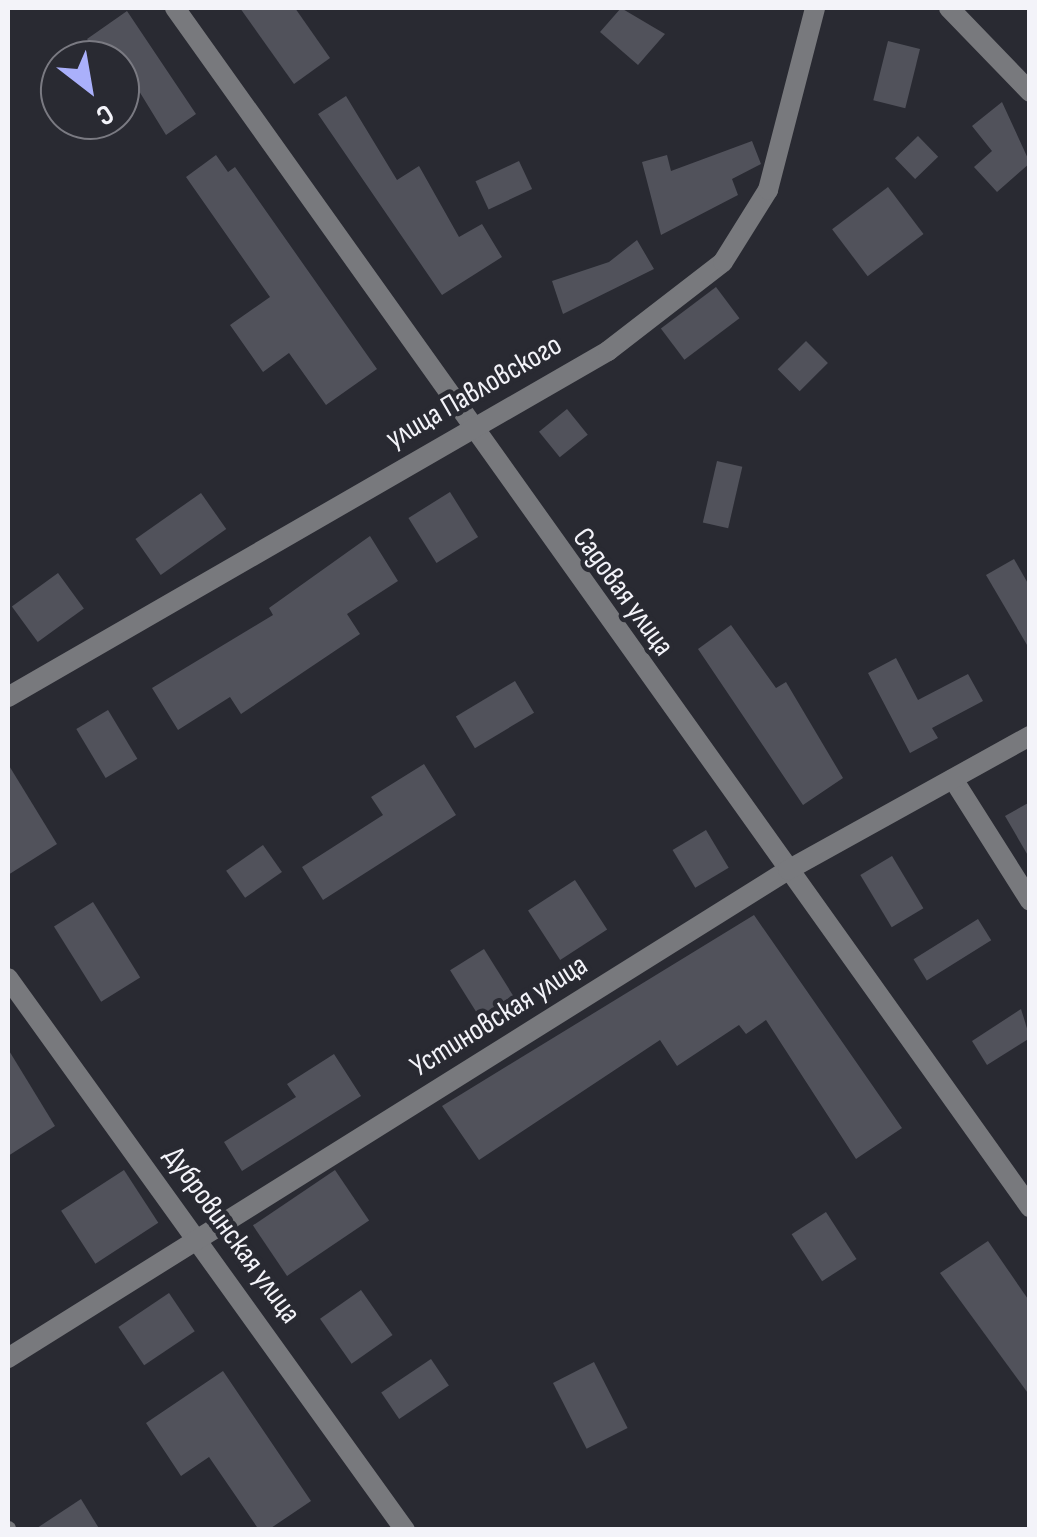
<!DOCTYPE html>
<html>
<head>
<meta charset="utf-8">
<style>
	body { margin:0 }
	#map { position:relative; width:1037px; height:1537px; overflow:hidden; background:#292a32; font-family:"Sofia Sans Condensed",sans-serif }
	div>[style] { position:absolute }
	.building>* { inset:0; background:#51525b; transform-origin:0 0 }
	.lane>* { height:15px; margin:-7.5px; padding:0 7.5px; transform-origin:7.5px; border-radius:7.5px; background:#78797d }
	.street>* { height:20px; margin:-10px; padding:0 10px; transform-origin:10px; border-radius:10px; background:#78797d }
	span { translate:-50% -50%; white-space:nowrap; text-align:center; line-height:1.15; -webkit-text-stroke:9px #292a32; paint-order:stroke }
	.street-label { font-size:30px; color:#f3f3f9 }
	.frame { position:absolute; inset:0; border:10px solid #f3f3f9; pointer-events:none }
	.north { position:absolute; left:40px; top:40px; width:100px; height:100px; box-sizing:border-box; background:#292a32; border:2px solid #7a7a82; border-radius:50%; rotate:149deg; font-size:28px; font-weight:700; line-height:40px; text-align:center; color:#f3f3f9 }
	.north::after { content:''; display:block; margin:auto; width:35px; height:45px; background:#aab0fb; clip-path:polygon(50% 0,100% 100%,50% 72%,0 100%) }
</style>
</head>
<body>
<div id="map">
	<div class="building">
		<i style="clip-path:polygon(240px 8px,295px 8px,330px 58px,294px 84px)"></i>
		<i style="clip-path:polygon(621px 8px,665px 34px,638px 65px,600px 32px)"></i>
		<i style="clip-path:polygon(127px 11px,196px 114px,166px 135px,120px 60px,102px 60px,87px 39px)"></i>
		<i style="left:888px;top:41px;width:33px;height:61px;rotate:14deg"></i>
		<i style="clip-path:polygon(346px 96px,397px 180px,419px 166px,459px 237px,482px 224px,502px 257px,442px 295px,318px 114px)"></i>
		<i style="clip-path:polygon(1002px 102px,1030px 163px,997px 192px,974px 167px,992px 151px,972px 126px)"></i>
		<i style="left:918px;top:136px;width:29px;height:32px;rotate:46deg"></i>
		<i style="clip-path:polygon(752px 141px,761px 164px,732px 179px,738px 195px,661px 235px,642px 162px,667px 155px,671px 171px)"></i>
		<i style="clip-path:polygon(216px 155px,228px 172px,235px 167px,377px 369px,326px 405px,289px 353px,263px 372px,230px 325px,270px 297px,186px 177px)"></i>
		<i style="left:519px;top:161px;width:31px;height:48px;rotate:65deg"></i>
		<i style="left:888px;top:187px;width:59px;height:70px;rotate:53deg"></i>
		<i style="clip-path:polygon(637px 240px,654px 269px,563px 314px,552px 281px,609px 262px)"></i>
		<i style="left:716px;top:287px;width:39px;height:69px;rotate:53deg"></i>
		<i style="left:806px;top:341px;width:31px;height:40px;rotate:45deg"></i>
		<i style="left:567px;top:409px;width:33px;height:36px;rotate:51deg"></i>
		<i style="left:717px;top:461px;width:26px;height:63px;rotate:13deg"></i>
		<i style="left:450px;top:492px;width:53px;height:49px;rotate:58deg"></i>
		<i style="left:201px;top:493px;width:44px;height:80px;rotate:55deg"></i>
		<i style="clip-path:polygon(370px 536px,398px 581px,347px 614px,360px 634px,241px 714px,230px 697px,178px 730px,152px 688px,273px 615px,269px 608px)"></i>
		<i style="clip-path:polygon(1014px 559px,1030px 587px,1030px 650px,986px 575px)"></i>
		<i style="left:58px;top:573px;width:44px;height:57px;rotate:54deg"></i>
		<i style="clip-path:polygon(731px 625px,776px 688px,786px 682px,843px 778px,803px 805px,698px 649px)"></i>
		<i style="clip-path:polygon(896px 658px,918px 700px,968px 674px,983px 701px,932px 728px,938px 738px,910px 753px,868px 673px)"></i>
		<i style="left:515px;top:681px;width:37px;height:69px;rotate:59deg"></i>
		<i style="left:108px;top:710px;width:57px;height:37px;rotate:59deg"></i>
		<i style="clip-path:polygon(8px 764px,57px 844px,8px 875px)"></i>
		<i style="clip-path:polygon(424px 764px,456px 815px,323px 900px,302px 867px,383px 815px,371px 797px)"></i>
		<i style="clip-path:polygon(1030px 802px,1030px 859px,1005px 816px)"></i>
		<i style="left:706px;top:830px;width:44px;height:39px;rotate:59deg"></i>
		<i style="left:263px;top:845px;width:33px;height:45px;rotate:55deg"></i>
		<i style="left:892px;top:856px;width:61px;height:37px;rotate:59deg"></i>
		<i style="left:575px;top:880px;width:59px;height:56px;rotate:57deg"></i>
		<i style="left:93px;top:902px;width:89px;height:46px;rotate:58deg"></i>
		<i style="clip-path:polygon(754px 915px,902px 1128px,856px 1159px,766px 1020px,746px 1034px,739px 1025px,677px 1066px,660px 1040px,479px 1160px,442px 1106px)"></i>
		<i style="left:978px;top:919px;width:25px;height:76px;rotate:58deg"></i>
		<i style="left:484px;top:949px;width:55px;height:40px;rotate:58deg"></i>
		<i style="clip-path:polygon(1021px 1009px,1030px 1038px,987px 1065px,972px 1041px)"></i>
		<i style="clip-path:polygon(8px 1049px,55px 1126px,8px 1156px)"></i>
		<i style="clip-path:polygon(334px 1054px,361px 1096px,242px 1171px,224px 1142px,296px 1097px,287px 1084px)"></i>
		<i style="left:124px;top:1170px;width:63px;height:75px;rotate:57deg"></i>
		<i style="left:335px;top:1170px;width:61px;height:99px;rotate:56deg"></i>
		<i style="left:826px;top:1212px;width:56px;height:41px;rotate:57deg"></i>
		<i style="clip-path:polygon(988px 1241px,1030px 1302px,1030px 1396px,940px 1273px)"></i>
		<i style="left:361px;top:1290px;width:55px;height:50px;rotate:55deg"></i>
		<i style="left:169px;top:1293px;width:46px;height:61px;rotate:56deg"></i>
		<i style="left:431px;top:1359px;width:32px;height:60px;rotate:56deg"></i>
		<i style="left:594px;top:1362px;width:74px;height:46px;rotate:63deg"></i>
		<i style="clip-path:polygon(223px 1371px,311px 1501px,268px 1530px,259px 1530px,209px 1457px,181px 1476px,146px 1423px)"></i>
		<i style="clip-path:polygon(81px 1499px,100px 1530px,34px 1530px)"></i>
	</div>
	<div class="lane">
		<i style="left:8px;top:1528px;width:2px;rotate:90deg"></i>
	</div>
	<div class="street">
		<i style="left:175px;top:8px;width:1473px;rotate:54.51deg"></i>
		<i style="left:949px;top:8px;width:117px;rotate:46deg"></i>
		<i style="left:8px;top:697px;width:693px;rotate:-29.97deg"></i>
		<i style="left:608px;top:351px;width:145px;rotate:-37.7deg"></i>
		<i style="left:723px;top:262px;width:85px;rotate:-58deg"></i>
		<i style="left:768px;top:190px;width:188px;rotate:-75.5deg"></i>
		<i style="left:953px;top:779px;width:144px;rotate:57.7deg"></i>
		<i style="left:8px;top:978px;width:680px;rotate:54.28deg"></i>
		<i style="left:8px;top:1358px;width:920px;rotate:-32.03deg"></i>
		<i style="left:788px;top:870px;width:277px;rotate:-29deg"></i>
	</div>
	<div class="street-label">
		<span style="left:474px;top:392px;rotate:-30deg">улица Павловского</span>
		<span style="left:623px;top:592px;rotate:54deg">Садовая улица</span>
		<span style="left:499px;top:1016px;rotate:-32deg">Устиновская улица</span>
		<span style="left:232px;top:1235px;rotate:54deg">Дубровинская улица</span>
	</div>
	<div class="frame"></div>
	<div class="north">С</div>
</div>
</body>
</html>
